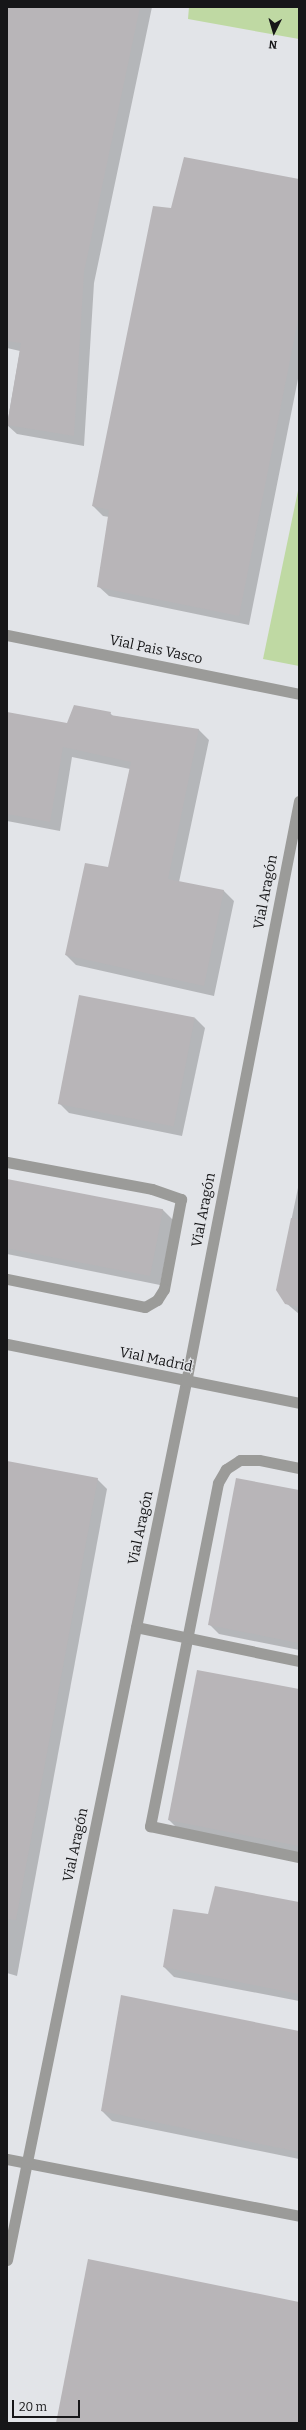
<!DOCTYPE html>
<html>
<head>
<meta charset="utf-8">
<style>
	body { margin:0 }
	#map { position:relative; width:306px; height:2430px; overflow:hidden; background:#e2e4e8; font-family:Bitter,serif }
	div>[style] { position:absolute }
	.green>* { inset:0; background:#bfd9a3 }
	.shadow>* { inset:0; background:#0003 }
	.building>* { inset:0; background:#b8b5b8; transform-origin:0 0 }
	.service>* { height:11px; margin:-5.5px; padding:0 5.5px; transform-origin:5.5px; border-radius:5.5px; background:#9b9b99 }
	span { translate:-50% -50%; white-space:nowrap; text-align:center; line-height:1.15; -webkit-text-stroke:3px #e2e4e8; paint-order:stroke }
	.street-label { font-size:14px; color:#161618 }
	.frame { position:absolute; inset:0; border:8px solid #161618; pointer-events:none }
	.north { position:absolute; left:254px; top:12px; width:40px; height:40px; -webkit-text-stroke:3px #e2e4e8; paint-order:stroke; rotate:185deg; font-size:11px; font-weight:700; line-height:16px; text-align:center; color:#161618 }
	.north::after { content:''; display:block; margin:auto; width:14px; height:18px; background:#161618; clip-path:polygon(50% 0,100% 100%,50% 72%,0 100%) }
	.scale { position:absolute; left:12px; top:2400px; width:68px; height:18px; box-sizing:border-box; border:2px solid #161618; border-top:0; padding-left:5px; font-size:12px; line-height:14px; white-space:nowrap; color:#161618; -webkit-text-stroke:3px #e2e4e8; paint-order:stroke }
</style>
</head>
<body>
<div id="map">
	<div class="green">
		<i style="clip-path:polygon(189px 7px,299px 7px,299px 39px,188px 19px)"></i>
		<i style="clip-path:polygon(299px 486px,299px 666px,263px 659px)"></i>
	</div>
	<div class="shadow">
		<i style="clip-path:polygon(7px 7px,152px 7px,94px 283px,84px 446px,17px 434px,7px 425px,20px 351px,7px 348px)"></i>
		<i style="clip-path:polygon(299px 180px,299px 374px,249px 625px,109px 596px,98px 586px,109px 517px,103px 516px,93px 506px,171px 209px)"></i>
		<i style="clip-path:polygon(7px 713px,67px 724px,110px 713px,113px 716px,199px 730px,209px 740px,179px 882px,224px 891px,234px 901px,214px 996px,76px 965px,66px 955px,109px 868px,130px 769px,72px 757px,60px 831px,7px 821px)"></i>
		<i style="clip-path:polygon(195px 1018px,205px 1028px,182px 1136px,69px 1113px,59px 1103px)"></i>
		<i style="clip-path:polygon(7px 1180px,163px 1210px,173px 1220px,160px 1285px,7px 1254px)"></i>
		<i style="clip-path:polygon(299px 1183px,299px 1314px,286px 1303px,277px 1290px)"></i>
		<i style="clip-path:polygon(7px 1462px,97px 1479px,107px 1489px,17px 1976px,7px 1973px)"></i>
		<i style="clip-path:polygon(299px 1491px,299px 1650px,219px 1634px,209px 1624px)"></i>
		<i style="clip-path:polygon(299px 1690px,299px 1853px,179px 1830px,169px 1820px)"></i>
		<i style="clip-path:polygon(299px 1903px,299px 2001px,174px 1977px,164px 1967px,209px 1915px)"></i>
		<i style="clip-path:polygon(299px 2032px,299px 2159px,112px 2121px,102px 2111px)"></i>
	</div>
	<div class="building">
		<i style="clip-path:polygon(7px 7px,140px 7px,84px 272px,74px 436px,7px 425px,21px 343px,7px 341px)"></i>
		<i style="clip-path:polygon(184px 157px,299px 179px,299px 315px,239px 616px,97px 587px,109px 510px,92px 506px,153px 206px,171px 208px)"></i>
		<i style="clip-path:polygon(74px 705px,111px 712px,110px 715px,199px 729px,168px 879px,224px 890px,204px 986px,65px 955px,85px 863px,108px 867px,131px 762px,63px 747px,50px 822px,7px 814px,7px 712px,67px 723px)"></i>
		<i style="left:79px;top:995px;width:118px;height:111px;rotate:11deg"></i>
		<i style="left:7px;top:1179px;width:159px;height:68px;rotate:11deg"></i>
		<i style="clip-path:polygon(291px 1218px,299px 1219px,299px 1307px,285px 1304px,276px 1290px)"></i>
		<i style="clip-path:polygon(7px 1461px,98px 1478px,16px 1920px,7px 1919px)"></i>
		<i style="clip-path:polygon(236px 1478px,299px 1490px,299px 1643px,208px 1625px)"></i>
		<i style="clip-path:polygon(197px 1670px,299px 1689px,299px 1846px,168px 1820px)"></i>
		<i style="clip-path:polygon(215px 1886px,299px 1902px,299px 1994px,163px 1967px,173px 1909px,208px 1914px)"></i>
		<i style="clip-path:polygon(121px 1995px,299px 2031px,299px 2152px,101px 2111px)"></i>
		<i style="clip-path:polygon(88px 2259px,299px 2302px,299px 2423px,56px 2423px)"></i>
	</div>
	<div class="service">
		<i style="left:7px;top:635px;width:298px;rotate:11.4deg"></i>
		<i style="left:7px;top:1162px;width:147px;rotate:10.5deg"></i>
		<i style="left:152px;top:1189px;width:31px;rotate:19deg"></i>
		<i style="left:181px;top:1199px;width:92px;rotate:100.7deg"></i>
		<i style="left:164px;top:1289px;width:13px;rotate:122deg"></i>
		<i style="left:157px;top:1300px;width:14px;rotate:150deg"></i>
		<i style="left:145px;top:1307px;width:141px;rotate:-168.5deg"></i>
		<i style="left:7px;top:1344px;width:298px;rotate:11.4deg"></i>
		<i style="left:299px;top:1468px;width:41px;rotate:-168.7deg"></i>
		<i style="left:259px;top:1460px;width:19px;rotate:180deg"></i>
		<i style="left:240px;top:1460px;width:17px;rotate:147deg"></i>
		<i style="left:226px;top:1469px;width:16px;rotate:120deg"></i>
		<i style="left:218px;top:1483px;width:350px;rotate:101.2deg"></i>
		<i style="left:150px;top:1826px;width:152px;rotate:11.8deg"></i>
		<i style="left:136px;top:1627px;width:167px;rotate:11.8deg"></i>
		<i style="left:7px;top:2159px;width:298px;rotate:11deg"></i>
		<i style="left:7px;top:2260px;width:896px;rotate:-78.48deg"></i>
		<i style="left:186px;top:1382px;width:592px;rotate:-78.99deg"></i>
	</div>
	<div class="street-label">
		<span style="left:156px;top:650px;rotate:12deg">Vial Pais Vasco</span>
		<span style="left:266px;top:892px;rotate:-79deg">Vial Aragón</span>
		<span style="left:204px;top:1210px;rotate:-79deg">Vial Aragón</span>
		<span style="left:156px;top:1360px;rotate:12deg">Vial Madrid</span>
		<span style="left:141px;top:1528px;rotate:-78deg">Vial Aragón</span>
		<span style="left:76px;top:1845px;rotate:-78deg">Vial Aragón</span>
	</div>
	<div class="frame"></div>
	<div class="north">N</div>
	<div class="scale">20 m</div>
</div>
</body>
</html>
